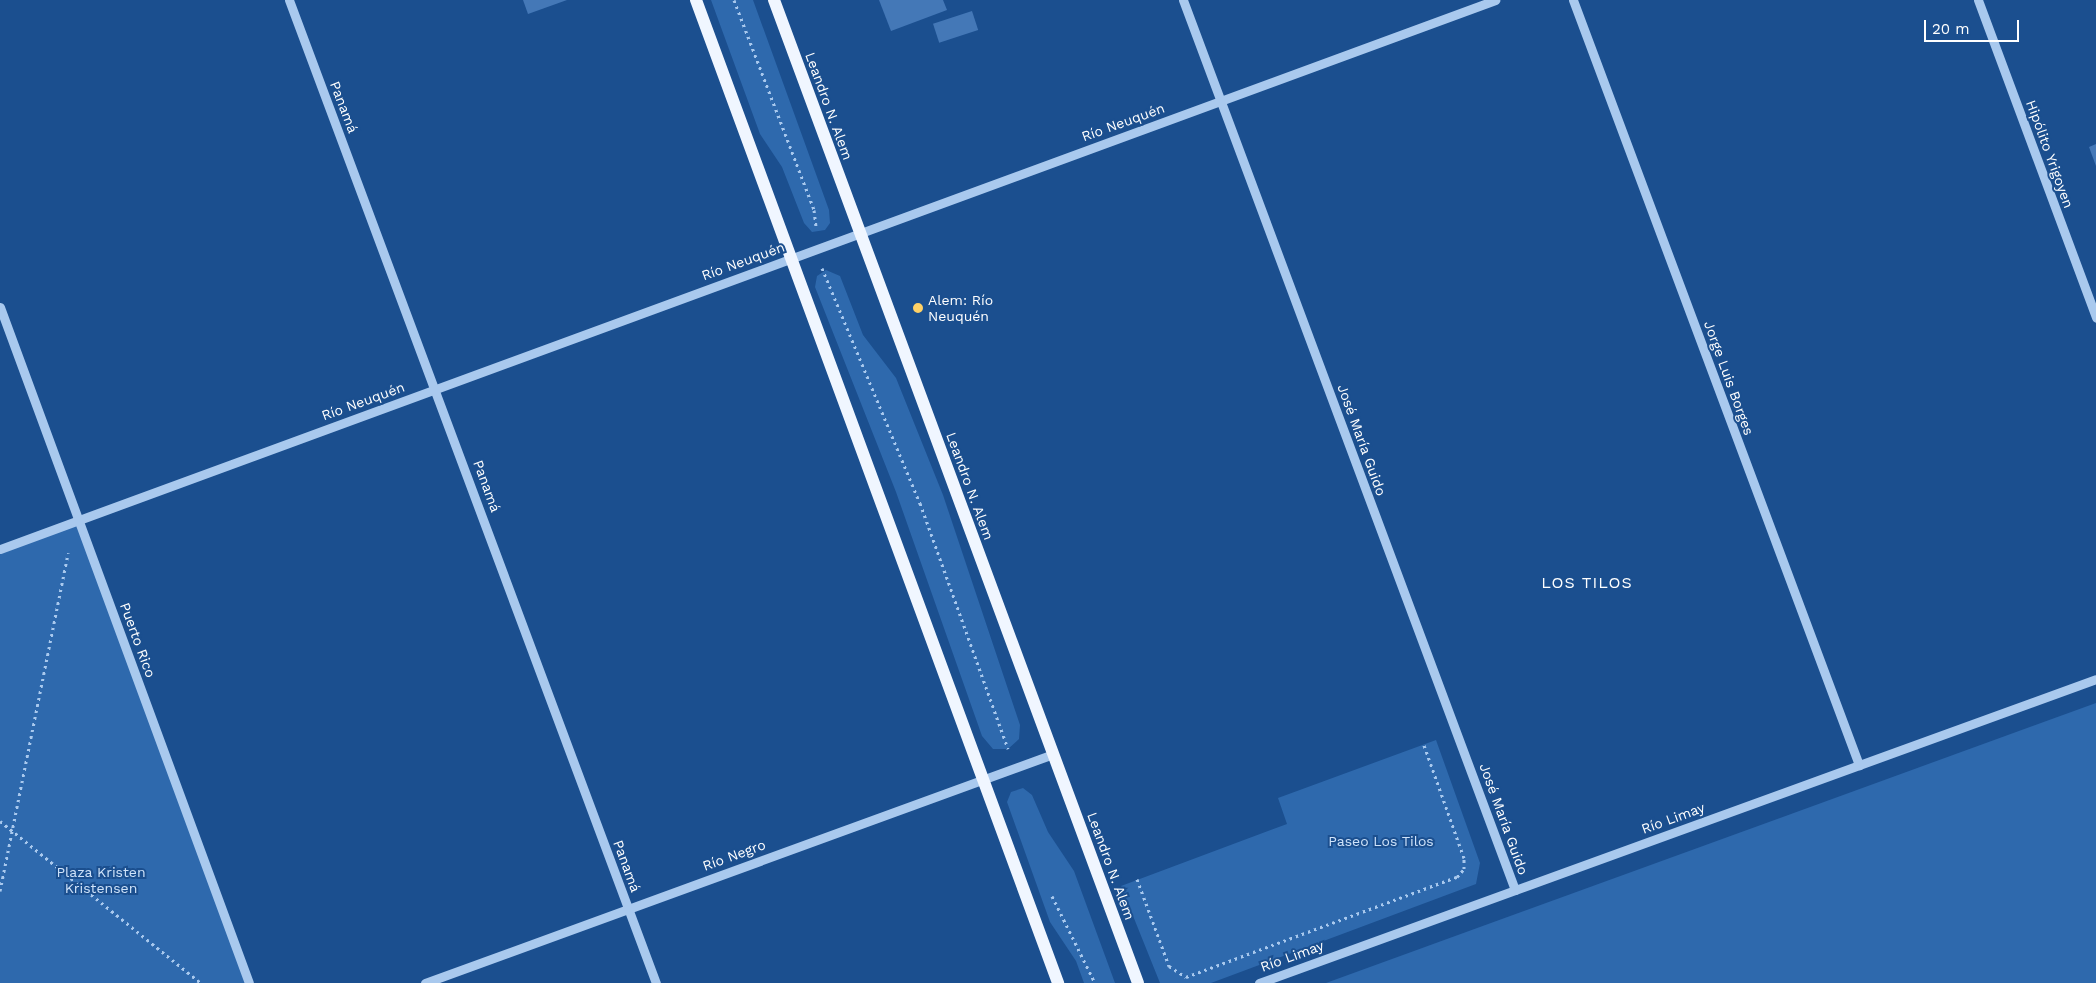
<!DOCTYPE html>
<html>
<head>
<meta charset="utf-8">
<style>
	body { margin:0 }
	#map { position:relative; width:2096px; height:983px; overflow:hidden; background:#1b4f8f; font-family:"Work Sans",sans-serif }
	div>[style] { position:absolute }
	.green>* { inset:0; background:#2e69ad }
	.building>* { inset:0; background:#4478b7; transform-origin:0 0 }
	.path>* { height:3px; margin-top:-1.5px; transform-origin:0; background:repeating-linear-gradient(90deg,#a9c9ee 0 2.5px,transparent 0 6.5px) }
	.minor>* { height:9px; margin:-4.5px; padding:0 4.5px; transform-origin:4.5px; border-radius:4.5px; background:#a9c9ee }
	.major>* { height:12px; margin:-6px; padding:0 6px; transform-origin:6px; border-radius:6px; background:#f0f6ff }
	.dots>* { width:14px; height:14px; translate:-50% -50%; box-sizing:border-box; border:2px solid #1b4f8f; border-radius:50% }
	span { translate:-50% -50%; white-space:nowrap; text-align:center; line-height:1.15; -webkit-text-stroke:4px #1b4f8f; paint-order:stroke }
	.street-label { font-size:14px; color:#fff }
	.poi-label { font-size:14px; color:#fff }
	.left { translate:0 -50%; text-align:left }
	.park-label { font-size:14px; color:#cfe3fa }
	.quarter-label { font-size:16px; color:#fff; letter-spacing:1px }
	.scale { position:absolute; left:1924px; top:20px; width:95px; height:22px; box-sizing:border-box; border:2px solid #fff; border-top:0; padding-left:6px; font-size:15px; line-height:18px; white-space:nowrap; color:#fff; -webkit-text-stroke:4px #1b4f8f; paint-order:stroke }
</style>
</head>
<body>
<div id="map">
	<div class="green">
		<i style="clip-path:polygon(711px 0,753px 0,829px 210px,830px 223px,825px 230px,812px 232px,804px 223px,782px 167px,760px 134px)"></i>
		<i style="clip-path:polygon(826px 270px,840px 276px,863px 335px,896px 378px,943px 495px,1020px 725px,1019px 739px,1008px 749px,993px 749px,982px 736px,896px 492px,815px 287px,817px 276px)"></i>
		<i style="clip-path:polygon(78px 521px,246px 983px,0 983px,0 550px)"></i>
		<i style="clip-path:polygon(2096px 703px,2096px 983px,1326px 983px)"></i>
		<i style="clip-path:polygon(1436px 740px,1480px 863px,1476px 884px,1211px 983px,1160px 983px,1121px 886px,1287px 824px,1278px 798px)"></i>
		<i style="clip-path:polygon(1023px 788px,1032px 795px,1048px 832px,1074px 871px,1115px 983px,1084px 983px,1076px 961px,1050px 922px,1007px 802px,1011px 792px)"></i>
	</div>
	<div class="building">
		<i style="clip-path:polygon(523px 0,567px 0,528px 14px)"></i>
		<i style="clip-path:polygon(879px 0,943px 0,947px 10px,891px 31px)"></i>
		<i style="left:972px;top:11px;width:20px;height:41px;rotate:72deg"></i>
		<i style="clip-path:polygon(2096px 144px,2096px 166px,2089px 147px)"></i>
	</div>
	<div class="path">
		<i style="left:734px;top:0;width:225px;rotate:69.1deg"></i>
		<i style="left:814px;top:210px;width:17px;rotate:83deg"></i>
		<i style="left:822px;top:268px;width:255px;rotate:67.4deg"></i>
		<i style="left:920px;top:503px;width:261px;rotate:70.3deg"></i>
		<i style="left:0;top:821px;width:258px;rotate:38.9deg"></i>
		<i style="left:1137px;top:879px;width:93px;rotate:69.8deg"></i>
		<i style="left:1169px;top:966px;width:20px;rotate:33deg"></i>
		<i style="left:1186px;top:977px;width:289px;rotate:-20.3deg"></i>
		<i style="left:1457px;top:877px;width:11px;rotate:-49deg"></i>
		<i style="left:1464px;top:869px;width:11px;rotate:-90deg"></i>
		<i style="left:1464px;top:858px;width:120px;rotate:-109.5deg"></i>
		<i style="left:0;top:891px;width:345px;rotate:-78.6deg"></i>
		<i style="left:1052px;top:896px;width:97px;rotate:63.7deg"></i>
	</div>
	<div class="minor">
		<i style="left:289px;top:0;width:1049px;rotate:69.53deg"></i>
		<i style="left:1183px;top:0;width:950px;rotate:69.54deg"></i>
		<i style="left:1573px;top:0;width:817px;rotate:69.5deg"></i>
		<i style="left:1978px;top:0;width:339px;rotate:69.6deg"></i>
		<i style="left:0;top:307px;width:720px;rotate:69.78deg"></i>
		<i style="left:0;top:549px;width:1593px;rotate:-20.16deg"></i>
		<i style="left:425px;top:983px;width:668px;rotate:-20.03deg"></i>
		<i style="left:1259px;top:983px;width:890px;rotate:-19.96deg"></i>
	</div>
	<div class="major">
		<i style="left:696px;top:0;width:1048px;rotate:69.78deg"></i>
		<i style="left:774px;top:0;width:1048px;rotate:69.68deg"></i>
	</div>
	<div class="dots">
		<i style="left:918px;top:308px;background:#ffd166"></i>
	</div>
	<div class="street-label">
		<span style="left:829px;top:106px;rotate:70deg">Leandro N. Alem</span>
		<span style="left:344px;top:107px;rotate:69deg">Panamá</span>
		<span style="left:1123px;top:122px;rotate:-20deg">Río Neuquén</span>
		<span style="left:2050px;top:154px;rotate:70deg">Hipólito Yrigoyen</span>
		<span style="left:743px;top:261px;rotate:-20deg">Río Neuquén</span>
		<span style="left:1729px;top:378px;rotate:70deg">Jorge Luis Borges</span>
		<span style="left:363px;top:401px;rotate:-20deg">Río Neuquén</span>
		<span style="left:1362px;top:440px;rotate:70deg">José María Guido</span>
		<span style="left:487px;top:486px;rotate:70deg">Panamá</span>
		<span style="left:970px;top:486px;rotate:70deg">Leandro N. Alem</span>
		<span style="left:138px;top:640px;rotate:70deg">Puerto Rico</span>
		<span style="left:1673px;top:818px;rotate:-20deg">Río Limay</span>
		<span style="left:1504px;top:819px;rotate:70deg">José María Guido</span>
		<span style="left:734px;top:855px;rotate:-20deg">Río Negro</span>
		<span style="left:627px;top:866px;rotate:70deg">Panamá</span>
		<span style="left:1111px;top:866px;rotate:70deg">Leandro N. Alem</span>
		<span style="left:1292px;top:956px;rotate:-20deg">Río Limay</span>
	</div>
	<div class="poi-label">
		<span class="left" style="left:928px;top:308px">Alem: Río<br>Neuquén</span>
	</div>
	<div class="park-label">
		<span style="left:1381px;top:841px">Paseo Los Tilos</span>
		<span style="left:101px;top:880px">Plaza Kristen<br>Kristensen</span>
	</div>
	<div class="quarter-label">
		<span style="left:1587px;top:583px">LOS TILOS</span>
	</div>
	<div class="scale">20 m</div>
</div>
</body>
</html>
